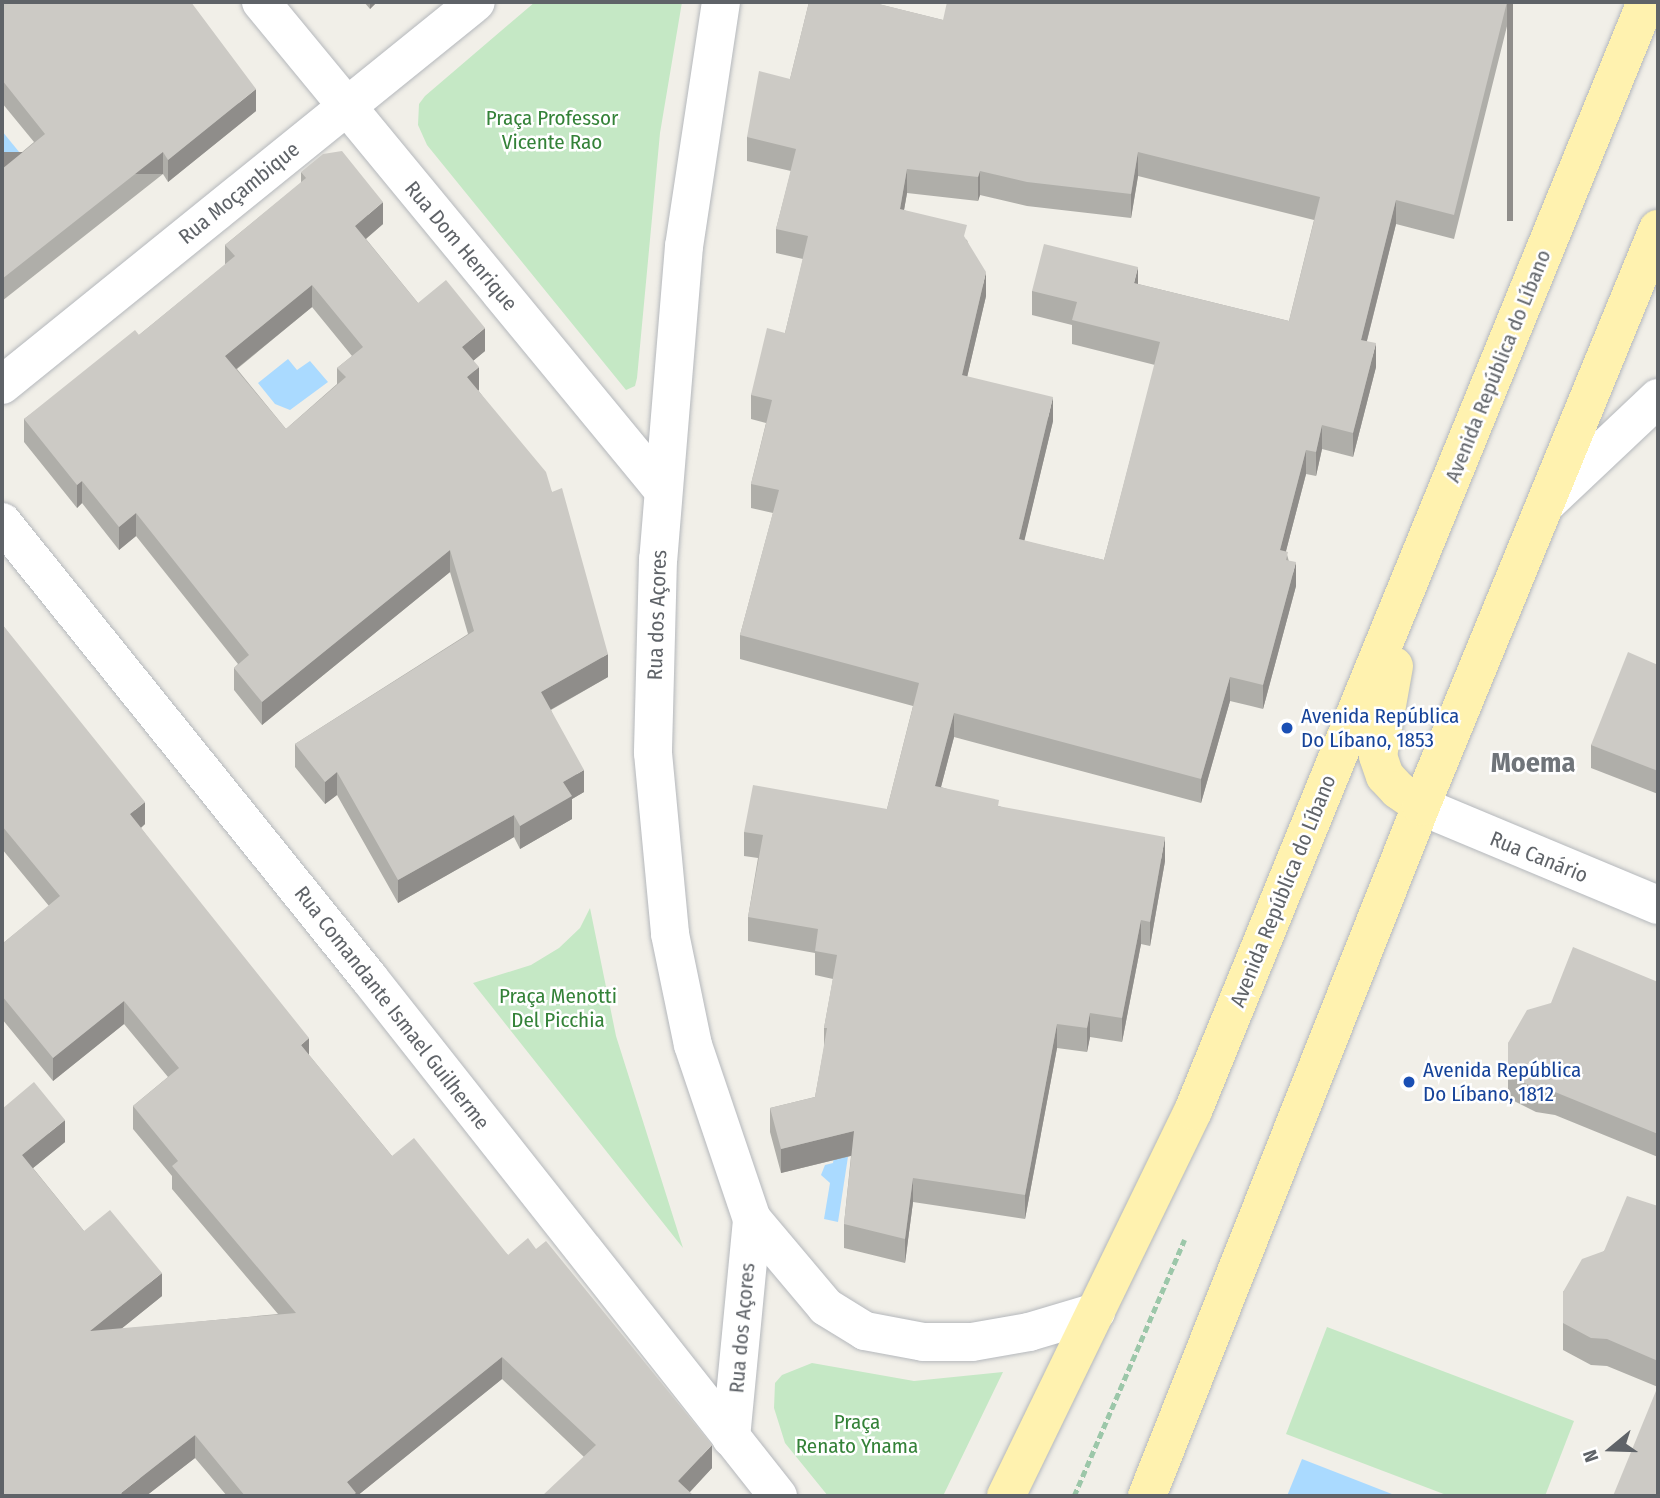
<!DOCTYPE html>
<html>
<head>
<meta charset="utf-8">
<style>
	body { margin:0 }
	#map { position:relative; width:1660px; height:1498px; overflow:hidden; background:#f1efe8; font-family:"Fira Sans Condensed",sans-serif }
	div>[style] { position:absolute }
	.green>* { inset:0; background:#c5e8c5 }
	.water>* { inset:0; background:#aadaff }
	.path>* { height:4.5px; margin-top:-2.25px; transform-origin:0; background:repeating-linear-gradient(90deg,#9cc7a9 0 7px,transparent 0 10.5px) }
	.roads { filter:drop-shadow(0 0 2px #b5b8bc) drop-shadow(0 0 2px #b5b8bc) }
	.minor>* { height:38px; margin:-19px; padding:0 19px; transform-origin:19px; border-radius:19px; background:#fff }
	.major>* { height:38px; margin:-19px; padding:0 19px; transform-origin:19px; border-radius:19px; background:#fff2af }
	.wall>* { inset:0; background:#afaea9 }
	.shaded-wall>* { inset:0; background:#8f8d8a; transform-origin:0 0 }
	.building>* { inset:0; background:#cccac5 }
	.dots>* { width:19px; height:19px; translate:-50% -50%; box-sizing:border-box; border:4px solid #fff; border-radius:50% }
	span { translate:-50% -50%; white-space:nowrap; text-align:center; line-height:1.15; -webkit-text-stroke:5px #fff; paint-order:stroke }
	.park-label { font-size:21px; color:#348238 }
	.street-label { font-size:21px; color:#5f6368 }
	.transit-label { font-size:21px; color:#164399 }
	.left { translate:0 -50%; text-align:left }
	.district-label { font-size:28px; color:#70757a; font-weight:700 }
	.frame { position:absolute; inset:0; border:4px solid #5f6368; pointer-events:none }
	.north { position:absolute; left:1576px; top:1414px; width:70px; height:70px; -webkit-text-stroke:5px #fff; paint-order:stroke; rotate:251deg; font-size:19px; font-weight:700; line-height:28px; text-align:center; color:#5f6368 }
	.north::after { content:''; display:block; margin:auto; width:24px; height:32px; background:#5f6368; clip-path:polygon(50% 0,100% 100%,50% 72%,0 100%) }
</style>
</head>
<body>
<div id="map">
	<div class="green">
		<i style="clip-path:polygon(535px 2px,682px 2px,660px 133px,637px 378px,635px 386px,626px 390px,427px 145px,418px 125px,419px 104px,425px 96px)"></i>
		<i style="clip-path:polygon(590px 908px,616px 1036px,683px 1248px,473px 983px,531px 965px,559px 948px,580px 928px)"></i>
		<i style="clip-path:polygon(1327px 1327px,1574px 1421px,1545px 1496px,1449px 1496px,1286px 1434px)"></i>
		<i style="clip-path:polygon(812px 1363px,914px 1381px,1003px 1372px,943px 1496px,828px 1496px,785px 1443px,774px 1408px,775px 1383px,782px 1375px)"></i>
	</div>
	<div class="water">
		<i style="clip-path:polygon(2px 131px,24px 158px,2px 174px)"></i>
		<i style="clip-path:polygon(288px 359px,297px 370px,310px 361px,328px 382px,290px 410px,275px 404px,258px 383px)"></i>
		<i style="clip-path:polygon(839px 1121px,853px 1124px,838px 1222px,824px 1219px,830px 1183px,821px 1175px,825px 1165px,833px 1163px)"></i>
		<i style="clip-path:polygon(1302px 1459px,1397px 1496px,1287px 1496px)"></i>
	</div>
	<div class="path">
		<i style="left:1074px;top:1496px;width:279px;rotate:-66.7deg"></i>
	</div>
	<div class="roads">
		<div class="minor">
			<i style="left:261px;top:2px;width:632px;rotate:50.52deg"></i>
			<i style="left:721px;top:2px;width:247px;rotate:98.6deg"></i>
			<i style="left:684px;top:246px;width:314px;rotate:94.7deg"></i>
			<i style="left:658px;top:559px;width:194px;rotate:91.5deg"></i>
			<i style="left:653px;top:753px;width:182px;rotate:84.6deg"></i>
			<i style="left:670px;top:934px;width:113px;rotate:78.3deg"></i>
			<i style="left:693px;top:1045px;width:184px;rotate:71.3deg"></i>
			<i style="left:752px;top:1219px;width:115px;rotate:49.9deg"></i>
			<i style="left:826px;top:1307px;width:46px;rotate:31.6deg"></i>
			<i style="left:865px;top:1331px;width:59px;rotate:10.7deg"></i>
			<i style="left:923px;top:1342px;width:49px"></i>
			<i style="left:972px;top:1342px;width:58px;rotate:-10deg"></i>
			<i style="left:1029px;top:1332px;width:70px;rotate:-16.6deg"></i>
			<i style="left:2px;top:385px;width:609px;rotate:-38.94deg"></i>
			<i style="left:1547px;top:503px;width:153px;rotate:-43.4deg"></i>
			<i style="left:2px;top:522px;width:585px;rotate:51.17deg"></i>
			<i style="left:369px;top:978px;width:660px;rotate:51.71deg"></i>
			<i style="left:1421px;top:806px;width:257px;rotate:22.7deg"></i>
			<i style="left:731px;top:1438px;width:220px;rotate:-84.5deg"></i>
		</div>
		<div class="major">
			<i style="left:1394px;top:666px;width:91px;rotate:100.1deg"></i>
			<i style="left:1378px;top:756px;width:21px;rotate:71deg"></i>
			<i style="left:1385px;top:776px;width:19px;rotate:47deg"></i>
			<i style="left:1398px;top:790px;width:28px;rotate:35deg"></i>
			<i style="left:1006px;top:1496px;width:428px;rotate:-64.1deg"></i>
			<i style="left:1193px;top:1111px;width:1198px;rotate:-67.78deg"></i>
			<i style="left:1147px;top:1496px;width:742px;rotate:-68.34deg"></i>
			<i style="left:1421px;top:806px;width:624px;rotate:-67.67deg"></i>
		</div>
	</div>
	<div class="wall">
		<i style="clip-path:polygon(2px 2px,256px 111px,168px 182px,163px 174px,2px 301px,2px 169px,34px 142px,2px 103px)"></i>
		<i style="clip-path:polygon(364px 2px,377px 2px,370px 9px)"></i>
		<i style="clip-path:polygon(evenodd,809px 2px,874px 2px,874px 3px,943px 20px,1513px 2px,1454px 239px,1396px 224px,1367px 341px,1376px 367px,1353px 457px,1322px 449px,1316px 476px,1306px 474px,1286px 551px,1296px 586px,1263px 709px,1230px 701px,1201px 803px,954px 737px,941px 787px,1165px 861px,1150px 946px,1141px 944px,1122px 1042px,1090px 1037px,1087px 1052px,1057px 1048px,1025px 1219px,913px 1202px,905px 1263px,844px 1248px,844px 1224px,851px 1156px,781px 1173px,770px 1132px,770px 1108px,815px 1097px,824px 1048px,824px 1028px,833px 979px,815px 975px,815px 953px,748px 941px,748px 917px,758px 858px,744px 856px,744px 832px,887px 809px,913px 706px,740px 659px,740px 635px,773px 513px,751px 508px,751px 484px,766px 423px,751px 419px,751px 395px,785px 333px,803px 259px,776px 253px,776px 229px,791px 171px,747px 161px,747px 137px,790px 79px,809px 2px,1138px 176px,1314px 220px,1289px 321px,1138px 284px,1032px 291px,1032px 315px,1072px 325px,1072px 344px,1155px 365px,1104px 560px,1024px 541px,1053px 421px,967px 377px,986px 296px,967px 240px,904px 210px,907px 193px,978px 201px,980px 195px,1027px 206px,1131px 218px,1138px 176px)"></i>
		<i style="clip-path:polygon(evenodd,301px 172px,383px 224px,366px 239px,418px 303px,485px 351px,473px 361px,478px 390px,552px 492px,608px 677px,551px 710px,584px 792px,572px 799px,572px 819px,520px 849px,514px 837px,398px 903px,337px 795px,325px 804px,295px 767px,295px 744px,468px 634px,450px 572px,262px 725px,234px 690px,234px 668px,238px 664px,136px 536px,119px 550px,82px 503px,77px 508px,24px 442px,24px 419px,139px 335px,225px 265px,225px 245px,301px 183px,301px 172px,312px 307px,352px 356px,337px 368px,337px 384px,286px 429px,237px 369px,312px 307px)"></i>
		<i style="clip-path:polygon(2px 624px,145px 824px,141px 828px,309px 1055px,392px 1156px,508px 1255px,712px 1468px,690px 1492px,584px 1457px,502px 1379px,357px 1496px,227px 1496px,195px 1458px,146px 1496px,2px 1109px,65px 1142px,33px 1168px,84px 1231px,162px 1296px,121px 1329px,278px 1314px,172px 1189px,172px 1176px,133px 1129px,133px 1106px,168px 1077px,124px 1024px,53px 1081px,2px 1019px,2px 944px,49px 906px,2px 849px)"></i>
		<i style="clip-path:polygon(1658px 665px,1658px 794px,1591px 768px,1591px 745px)"></i>
		<i style="clip-path:polygon(1658px 982px,1658px 1157px,1555px 1115px,1536px 1112px,1508px 1098px,1508px 1043px)"></i>
		<i style="clip-path:polygon(1658px 1206px,1658px 1496px,1658px 1387px,1607px 1366px,1591px 1365px,1563px 1350px,1563px 1292px,1604px 1251px)"></i>
	</div>
	<div class="shaded-wall">
		<i style="clip-path:polygon(370px 2px,377px 2px,370px 9px)"></i>
		<i style="left:1507px;top:2px;width:6px;height:219px"></i>
		<i style="clip-path:polygon(256px 89px,256px 111px,168px 182px,168px 160px)"></i>
		<i style="left:163px;top:152px;width:22px;height:205px;rotate:90deg"></i>
		<i style="clip-path:polygon(1138px 152px,1138px 176px,1131px 218px,1131px 194px)"></i>
		<i style="clip-path:polygon(907px 169px,907px 193px,900px 233px,900px 209px)"></i>
		<i style="clip-path:polygon(980px 171px,980px 195px,978px 201px,978px 177px)"></i>
		<i style="clip-path:polygon(1396px 200px,1396px 224px,1361px 364px,1361px 340px)"></i>
		<i style="clip-path:polygon(383px 202px,383px 224px,355px 248px,355px 226px)"></i>
		<i style="clip-path:polygon(1138px 267px,1138px 291px,1134px 283px)"></i>
		<i style="clip-path:polygon(986px 272px,986px 296px,962px 399px,962px 375px)"></i>
		<i style="clip-path:polygon(312px 285px,312px 307px,225px 378px,225px 356px)"></i>
		<i style="clip-path:polygon(485px 328px,485px 351px,462px 370px,462px 347px)"></i>
		<i style="clip-path:polygon(1376px 343px,1376px 367px,1353px 457px,1353px 433px)"></i>
		<i style="clip-path:polygon(479px 367px,479px 390px,467px 400px,467px 377px)"></i>
		<i style="clip-path:polygon(1053px 397px,1053px 421px,1019px 563px,1019px 539px)"></i>
		<i style="clip-path:polygon(1322px 425px,1322px 449px,1316px 476px,1316px 452px)"></i>
		<i style="clip-path:polygon(1306px 450px,1306px 474px,1280px 574px,1280px 550px)"></i>
		<i style="clip-path:polygon(82px 481px,82px 503px,77px 508px,77px 485px)"></i>
		<i style="clip-path:polygon(136px 513px,136px 536px,119px 550px,119px 527px)"></i>
		<i style="clip-path:polygon(450px 550px,450px 572px,262px 725px,262px 702px)"></i>
		<i style="clip-path:polygon(1296px 562px,1296px 586px,1263px 709px,1263px 685px)"></i>
		<i style="clip-path:polygon(608px 654px,608px 677px,541px 715px,541px 692px)"></i>
		<i style="clip-path:polygon(1230px 677px,1230px 701px,1201px 803px,1201px 779px)"></i>
		<i style="clip-path:polygon(954px 713px,954px 737px,935px 810px,935px 786px)"></i>
		<i style="clip-path:polygon(584px 770px,584px 792px,572px 799px,572px 819px,520px 849px,520px 826px,563px 782px)"></i>
		<i style="clip-path:polygon(337px 772px,337px 795px,325px 804px,325px 782px)"></i>
		<i style="clip-path:polygon(145px 802px,145px 824px,130px 837px,130px 814px)"></i>
		<i style="clip-path:polygon(514px 815px,514px 837px,398px 903px,398px 880px)"></i>
		<i style="clip-path:polygon(1165px 837px,1165px 861px,1150px 946px,1150px 922px)"></i>
		<i style="clip-path:polygon(1141px 920px,1141px 944px,1122px 1042px,1122px 1018px)"></i>
		<i style="clip-path:polygon(124px 1001px,124px 1024px,53px 1081px,53px 1058px)"></i>
		<i style="clip-path:polygon(1090px 1013px,1090px 1037px,1087px 1052px,1087px 1028px)"></i>
		<i style="clip-path:polygon(1057px 1024px,1057px 1048px,1025px 1219px,1025px 1195px)"></i>
		<i style="clip-path:polygon(309px 1038px,309px 1061px,301px 1045px)"></i>
		<i style="clip-path:polygon(65px 1120px,65px 1142px,22px 1177px,22px 1155px)"></i>
		<i style="clip-path:polygon(854px 1131px,854px 1155px,781px 1173px,781px 1149px)"></i>
		<i style="clip-path:polygon(913px 1178px,913px 1202px,905px 1263px,905px 1239px)"></i>
		<i style="clip-path:polygon(162px 1273px,162px 1296px,90px 1354px,90px 1331px)"></i>
		<i style="clip-path:polygon(502px 1357px,502px 1379px,357px 1496px,347px 1496px,347px 1482px)"></i>
		<i style="clip-path:polygon(195px 1435px,195px 1458px,146px 1496px,121px 1496px,121px 1493px)"></i>
		<i style="clip-path:polygon(712px 1445px,712px 1468px,686px 1496px,678px 1481px)"></i>
	</div>
	<div class="building">
		<i style="clip-path:polygon(2px 2px,191px 2px,256px 89px,168px 160px,163px 152px,2px 279px,2px 169px,45px 134px,2px 80px)"></i>
		<i style="clip-path:polygon(evenodd,809px 2px,871px 2px,943px 20px,947px 2px,1507px 2px,1454px 215px,1396px 200px,1361px 340px,1376px 343px,1353px 433px,1322px 425px,1316px 452px,1306px 450px,1280px 550px,1288px 552px,1286px 560px,1296px 562px,1263px 685px,1230px 677px,1201px 779px,954px 713px,935px 786px,999px 800px,998px 806px,1165px 837px,1150px 922px,1141px 920px,1122px 1018px,1090px 1013px,1087px 1028px,1057px 1024px,1025px 1195px,913px 1178px,905px 1239px,844px 1224px,854px 1131px,781px 1149px,770px 1108px,815px 1097px,827px 1028px,824px 1028px,837px 955px,815px 951px,818px 929px,748px 917px,763px 835px,744px 832px,753px 785px,887px 809px,919px 683px,740px 635px,779px 490px,751px 484px,772px 400px,751px 395px,767px 328px,785px 333px,808px 236px,776px 229px,796px 149px,747px 137px,759px 71px,790px 79px,809px 2px,1138px 152px,1320px 197px,1289px 321px,1134px 283px,1138px 267px,1044px 244px,1032px 291px,1077px 302px,1072px 320px,1160px 342px,1104px 560px,1019px 539px,1053px 397px,962px 375px,986px 272px,964px 236px,967px 225px,900px 209px,907px 169px,978px 177px,980px 171px,1027px 182px,1131px 194px,1138px 152px)"></i>
		<i style="clip-path:polygon(evenodd,342px 151px,383px 202px,355px 226px,418px 303px,446px 280px,485px 328px,462px 347px,479px 367px,467px 377px,546px 472px,552px 492px,562px 488px,608px 654px,541px 692px,584px 770px,563px 782px,572px 796px,520px 826px,514px 815px,398px 880px,337px 772px,325px 782px,295px 744px,474px 631px,450px 550px,262px 702px,234px 668px,249px 655px,136px 513px,119px 527px,82px 481px,77px 485px,24px 419px,135px 330px,139px 335px,235px 256px,225px 245px,306px 178px,301px 172px,323px 154px,342px 151px,312px 285px,363px 347px,337px 368px,346px 377px,286px 429px,225px 356px,312px 285px)"></i>
		<i style="clip-path:polygon(2px 624px,145px 802px,130px 814px,309px 1038px,301px 1045px,392px 1156px,414px 1138px,508px 1255px,528px 1238px,536px 1249px,546px 1241px,712px 1445px,678px 1481px,694px 1496px,542px 1496px,596px 1445px,502px 1357px,347px 1482px,356px 1493px,352px 1496px,245px 1496px,195px 1435px,121px 1493px,124px 1496px,2px 1496px,2px 1109px,34px 1082px,65px 1120px,22px 1155px,84px 1231px,110px 1210px,162px 1273px,90px 1331px,296px 1313px,172px 1166px,178px 1161px,133px 1106px,179px 1068px,124px 1001px,53px 1058px,2px 996px,2px 944px,60px 896px,2px 826px)"></i>
		<i style="clip-path:polygon(1628px 652px,1658px 665px,1658px 771px,1591px 745px)"></i>
		<i style="clip-path:polygon(1573px 947px,1658px 982px,1658px 1134px,1555px 1092px,1536px 1089px,1508px 1074px,1508px 1043px,1527px 1010px,1551px 1003px)"></i>
		<i style="clip-path:polygon(1627px 1196px,1658px 1206px,1658px 1361px,1607px 1339px,1591px 1338px,1563px 1323px,1563px 1292px,1582px 1259px,1604px 1251px)"></i>
		<i style="clip-path:polygon(1658px 1386px,1658px 1496px,1613px 1496px)"></i>
	</div>
	<div class="dots">
		<i style="left:1287px;top:728px;background:#1a4fb4"></i>
		<i style="left:1409px;top:1082px;background:#1a4fb4"></i>
	</div>
	<div class="park-label">
		<span style="left:552px;top:130px">Praça Professor<br>Vicente Rao</span>
		<span style="left:558px;top:1008px">Praça Menotti<br>Del Picchia</span>
		<span style="left:857px;top:1434px">Praça<br>Renato Ynama</span>
	</div>
	<div class="street-label">
		<span style="left:239px;top:193px;rotate:-39deg">Rua Moçambique</span>
		<span style="left:461px;top:246px;rotate:50deg">Rua Dom Henrique</span>
		<span style="left:1498px;top:366px;rotate:-68deg">Avenida República do Líbano</span>
		<span style="left:657px;top:615px;rotate:-88deg">Rua dos Açores</span>
		<span style="left:1539px;top:857px;rotate:22deg">Rua Canário</span>
		<span style="left:1283px;top:891px;rotate:-68deg">Avenida República do Líbano</span>
		<span style="left:392px;top:1008px;rotate:52deg">Rua Comandante Ismael Guilherme</span>
		<span style="left:742px;top:1328px;rotate:-85deg">Rua dos Açores</span>
	</div>
	<div class="transit-label">
		<span class="left" style="left:1301px;top:728px">Avenida República<br>Do Líbano, 1853</span>
		<span class="left" style="left:1423px;top:1082px">Avenida República<br>Do Líbano, 1812</span>
	</div>
	<div class="district-label">
		<span style="left:1533px;top:763px">Moema</span>
	</div>
	<div class="frame"></div>
	<div class="north">N</div>
</div>
</body>
</html>
